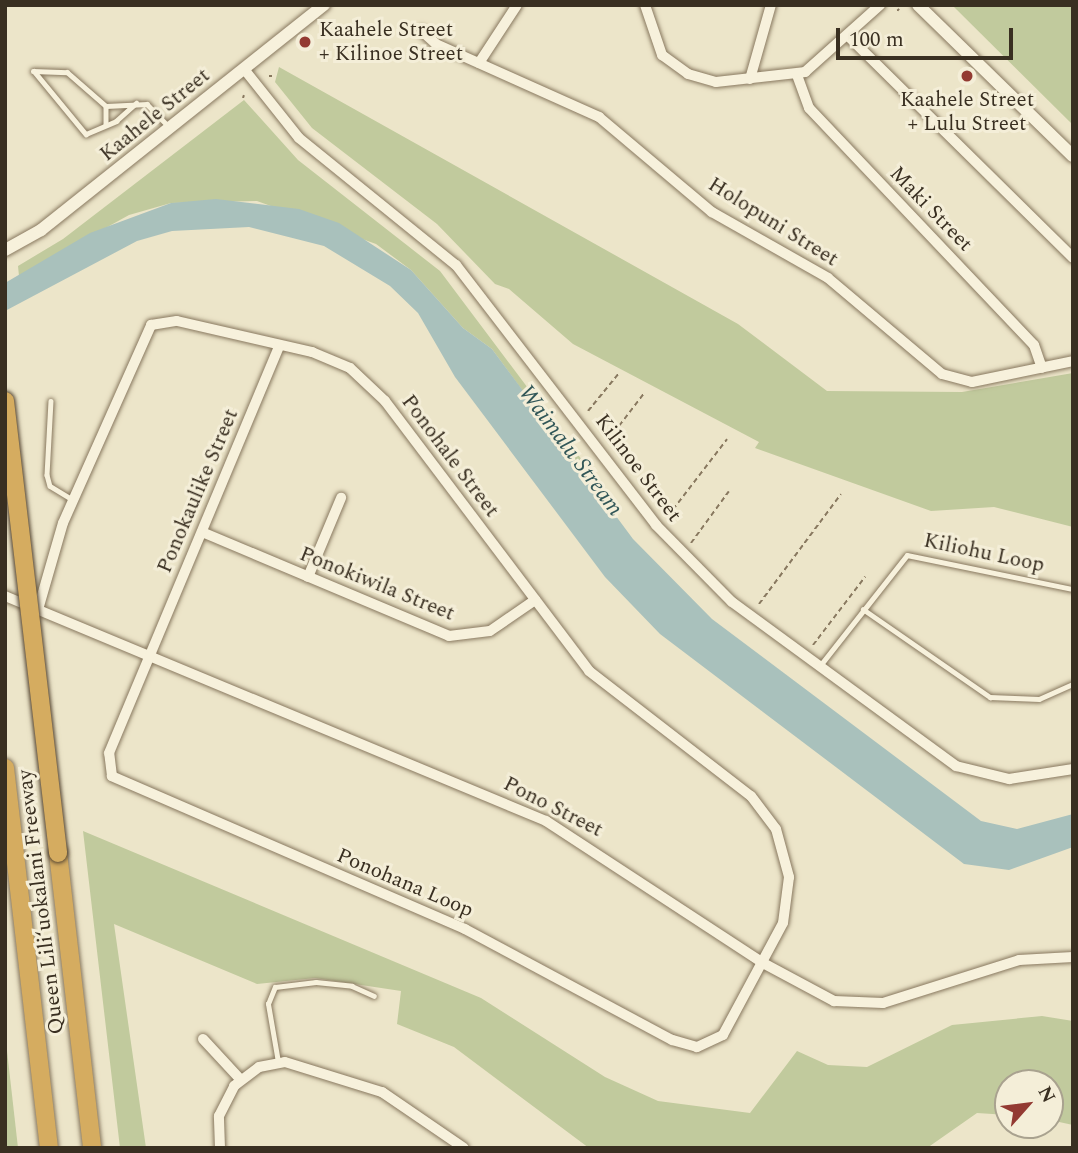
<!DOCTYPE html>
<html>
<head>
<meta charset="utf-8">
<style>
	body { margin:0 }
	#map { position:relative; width:1078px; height:1153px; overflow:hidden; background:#ece5c9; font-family:Spectral,serif }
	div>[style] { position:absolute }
	.green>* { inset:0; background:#c1ca9d }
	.water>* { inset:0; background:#a9c1bc }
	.path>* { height:2px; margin-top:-1px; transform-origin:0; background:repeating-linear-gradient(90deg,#88785f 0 5px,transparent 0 8.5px) }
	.roads { filter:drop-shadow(0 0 2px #88785f) drop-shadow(0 0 2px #88785f) }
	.service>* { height:4.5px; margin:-2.25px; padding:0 2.25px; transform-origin:2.25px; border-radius:2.25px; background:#f7f1dc }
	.minor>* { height:10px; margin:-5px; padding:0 5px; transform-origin:5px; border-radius:5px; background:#f7f1dc }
	.tertiary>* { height:12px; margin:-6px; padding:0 6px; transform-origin:6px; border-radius:6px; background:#f7f1dc }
	.motorway>* { height:18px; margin:-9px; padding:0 9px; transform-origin:9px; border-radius:9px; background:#d5ac60 }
	.bridges { filter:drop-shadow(0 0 2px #564632) drop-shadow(0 0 2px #564632) }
	.motorway-bridge>* { height:18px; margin:-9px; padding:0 9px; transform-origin:9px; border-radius:9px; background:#d5ac60 }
	.dots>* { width:19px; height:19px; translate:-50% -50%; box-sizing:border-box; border:4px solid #f4eed8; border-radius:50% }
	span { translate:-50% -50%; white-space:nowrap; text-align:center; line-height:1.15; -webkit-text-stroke:6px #f4eed8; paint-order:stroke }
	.poi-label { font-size:21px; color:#392f21 }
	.left { translate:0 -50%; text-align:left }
	.street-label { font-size:21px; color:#392f21 }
	.water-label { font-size:23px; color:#325758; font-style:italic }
	.frame { position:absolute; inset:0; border:7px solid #392f21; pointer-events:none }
	.north { position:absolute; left:994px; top:1069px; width:70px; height:70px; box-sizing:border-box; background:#f4eed8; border:2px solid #a9a28f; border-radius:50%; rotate:62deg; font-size:19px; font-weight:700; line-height:28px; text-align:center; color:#392f21 }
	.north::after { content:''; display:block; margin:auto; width:24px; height:32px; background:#933a32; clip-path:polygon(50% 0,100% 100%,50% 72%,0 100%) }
	.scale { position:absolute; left:836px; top:28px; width:177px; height:32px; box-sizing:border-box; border:4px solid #392f21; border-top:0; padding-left:9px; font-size:21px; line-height:24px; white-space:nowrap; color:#392f21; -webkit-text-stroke:5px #f4eed8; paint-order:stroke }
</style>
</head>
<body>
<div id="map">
	<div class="green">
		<i style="clip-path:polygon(952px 5px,1073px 5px,1073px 125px)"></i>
		<i style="clip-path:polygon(279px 67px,738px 324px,827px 391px,962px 392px,1073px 373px,1073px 527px,994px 507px,931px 511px,755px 448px,759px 442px,573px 344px,509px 289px,495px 284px,437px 224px,312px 128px,275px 82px)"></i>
		<i style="clip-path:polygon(244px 100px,298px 160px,440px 271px,594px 476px,588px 480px,492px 349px,463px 328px,411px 270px,376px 244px,257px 201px,171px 203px,129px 215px,19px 276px,18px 266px,63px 239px)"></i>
		<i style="clip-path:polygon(83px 831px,481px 998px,605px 1077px,658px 1101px,750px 1113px,797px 1051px,828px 1065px,867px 1067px,952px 1025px,1042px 1016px,1073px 1021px,1073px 1125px,1050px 1120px,1050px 1083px,1008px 1083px,1008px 1115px,977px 1113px,927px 1148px,589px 1148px,454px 1047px,397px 1024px,401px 991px,315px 978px,257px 984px,114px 924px,146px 1148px,120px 1148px)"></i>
		<i style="clip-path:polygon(5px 1033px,18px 1148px,5px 1148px)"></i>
	</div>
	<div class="water">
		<i style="clip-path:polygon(216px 199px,299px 209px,339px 223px,411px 270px,463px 328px,492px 349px,633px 539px,712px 619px,981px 821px,1017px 829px,1073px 814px,1073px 847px,1009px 870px,964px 864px,660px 634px,605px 577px,455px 377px,418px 313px,390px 286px,324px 246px,249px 227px,172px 231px,137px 241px,5px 311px,5px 283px,90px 233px,171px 203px)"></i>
	</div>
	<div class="path">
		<i style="left:897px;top:11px;width:3px;rotate:-45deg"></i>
		<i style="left:269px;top:76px;width:3px"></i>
		<i style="left:243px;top:98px;width:3px;rotate:-72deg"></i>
		<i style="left:588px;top:411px;width:49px;rotate:-50.8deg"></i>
		<i style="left:609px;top:439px;width:59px;rotate:-52.5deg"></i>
		<i style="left:668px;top:516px;width:97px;rotate:-52.5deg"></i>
		<i style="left:691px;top:543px;width:64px;rotate:-53.8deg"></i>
		<i style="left:759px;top:604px;width:137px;rotate:-53.3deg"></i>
		<i style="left:813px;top:645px;width:86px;rotate:-52.6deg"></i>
	</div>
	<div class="roads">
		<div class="service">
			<i style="left:33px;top:71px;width:34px;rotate:2deg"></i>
			<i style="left:67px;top:72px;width:52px;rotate:41.1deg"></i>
			<i style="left:106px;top:106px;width:41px;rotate:-2.8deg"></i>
			<i style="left:147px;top:104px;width:32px;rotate:46deg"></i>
			<i style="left:34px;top:71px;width:82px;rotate:50.5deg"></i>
			<i style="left:86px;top:134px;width:33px;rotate:-23deg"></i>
			<i style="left:116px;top:121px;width:27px;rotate:-42deg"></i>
			<i style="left:106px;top:106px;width:19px;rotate:90deg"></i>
			<i style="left:51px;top:401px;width:74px;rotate:93.1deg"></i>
			<i style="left:47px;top:475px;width:11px;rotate:75deg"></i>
			<i style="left:50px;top:486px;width:26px;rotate:31deg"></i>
			<i style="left:863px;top:609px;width:155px;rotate:34.7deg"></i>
			<i style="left:990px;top:697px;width:49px;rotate:2.3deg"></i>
			<i style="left:1039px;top:699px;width:37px;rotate:-24deg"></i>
			<i style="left:819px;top:667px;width:142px;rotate:-51.8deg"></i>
			<i style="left:907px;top:555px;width:169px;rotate:11.6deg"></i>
			<i style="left:278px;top:1062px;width:59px;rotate:-99.8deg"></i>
			<i style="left:268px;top:1004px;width:18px;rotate:-68deg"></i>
			<i style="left:275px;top:987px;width:41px;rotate:-7deg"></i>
			<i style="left:316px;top:982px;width:36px;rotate:6deg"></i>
			<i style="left:352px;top:986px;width:24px;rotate:24deg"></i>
		</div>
		<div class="minor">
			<i style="left:645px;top:5px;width:53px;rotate:71.2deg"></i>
			<i style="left:662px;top:55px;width:32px;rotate:36deg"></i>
			<i style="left:688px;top:74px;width:29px;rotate:16deg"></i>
			<i style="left:716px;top:82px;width:90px;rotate:-6.4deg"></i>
			<i style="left:805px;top:72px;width:101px;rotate:-41.8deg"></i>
			<i style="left:422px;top:31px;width:19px;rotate:43deg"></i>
			<i style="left:436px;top:44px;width:179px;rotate:24.1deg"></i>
			<i style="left:599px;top:117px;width:148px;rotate:40.1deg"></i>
			<i style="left:712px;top:212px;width:133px;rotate:29.6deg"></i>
			<i style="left:828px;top:278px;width:149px;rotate:40.1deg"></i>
			<i style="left:942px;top:374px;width:31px;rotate:15deg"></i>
			<i style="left:972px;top:382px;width:103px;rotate:-11.7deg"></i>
			<i style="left:848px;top:36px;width:316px;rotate:44.6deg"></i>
			<i style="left:479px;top:63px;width:69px;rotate:-56.8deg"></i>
			<i style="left:244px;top:69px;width:88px;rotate:51.4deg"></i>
			<i style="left:299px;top:138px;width:202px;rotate:39deg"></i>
			<i style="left:456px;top:265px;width:328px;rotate:52.4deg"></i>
			<i style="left:656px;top:525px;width:108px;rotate:45.4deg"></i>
			<i style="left:732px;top:602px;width:278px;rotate:36.2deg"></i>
			<i style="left:956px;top:766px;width:55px;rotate:13.8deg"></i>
			<i style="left:1009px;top:779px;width:65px;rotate:-8.9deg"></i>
			<i style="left:797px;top:75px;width:35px;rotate:70deg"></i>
			<i style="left:809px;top:108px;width:327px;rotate:46.5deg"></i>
			<i style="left:1034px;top:345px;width:24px;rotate:71deg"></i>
			<i style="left:750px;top:79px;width:77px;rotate:-74.2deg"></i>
			<i style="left:202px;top:532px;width:268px;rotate:22.8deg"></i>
			<i style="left:449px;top:636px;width:41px;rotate:-7deg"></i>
			<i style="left:490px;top:631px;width:55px;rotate:-34.6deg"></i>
			<i style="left:308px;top:577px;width:86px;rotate:-67.3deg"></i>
			<i style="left:5px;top:596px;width:586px;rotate:22.58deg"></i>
			<i style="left:546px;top:821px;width:259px;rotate:33.2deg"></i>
			<i style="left:763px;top:963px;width:81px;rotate:28.2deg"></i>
			<i style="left:834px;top:1001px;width:49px;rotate:2.3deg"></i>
			<i style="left:883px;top:1003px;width:143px;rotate:-17.5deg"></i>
			<i style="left:1019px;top:960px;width:54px;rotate:-3.2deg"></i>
			<i style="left:39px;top:606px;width:86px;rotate:-73.9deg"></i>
			<i style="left:63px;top:523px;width:217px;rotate:-66deg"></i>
			<i style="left:151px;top:325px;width:26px;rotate:-9deg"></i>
			<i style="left:177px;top:321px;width:139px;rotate:12.9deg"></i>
			<i style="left:312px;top:352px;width:41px;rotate:22.8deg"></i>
			<i style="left:350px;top:368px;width:48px;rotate:43.3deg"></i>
			<i style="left:385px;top:401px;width:338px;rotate:52.9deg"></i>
			<i style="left:589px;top:671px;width:205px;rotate:37.7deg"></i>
			<i style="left:751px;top:796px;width:41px;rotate:52.9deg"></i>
			<i style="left:776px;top:829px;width:50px;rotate:74.8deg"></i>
			<i style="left:789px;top:877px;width:46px;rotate:97.4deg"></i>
			<i style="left:783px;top:923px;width:127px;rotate:118.2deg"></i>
			<i style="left:723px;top:1035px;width:29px;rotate:155deg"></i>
			<i style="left:697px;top:1047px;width:26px;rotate:-164deg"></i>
			<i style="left:672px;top:1040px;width:235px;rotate:-151.8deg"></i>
			<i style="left:465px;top:929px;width:385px;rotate:-156.6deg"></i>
			<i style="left:112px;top:776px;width:23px;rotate:-97deg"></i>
			<i style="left:109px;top:753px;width:442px;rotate:-67.3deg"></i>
			<i style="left:203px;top:1039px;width:54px;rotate:47.2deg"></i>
			<i style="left:220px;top:1148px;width:32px;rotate:-92deg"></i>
			<i style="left:219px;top:1116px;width:34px;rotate:-63deg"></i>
			<i style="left:234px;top:1086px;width:31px;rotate:-37deg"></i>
			<i style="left:259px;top:1067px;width:26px;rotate:-11deg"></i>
			<i style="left:285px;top:1062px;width:102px;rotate:17.2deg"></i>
			<i style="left:382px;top:1092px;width:99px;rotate:34.3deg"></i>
		</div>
		<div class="tertiary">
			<i style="left:918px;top:5px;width:216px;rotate:44.3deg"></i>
			<i style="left:5px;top:250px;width:41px;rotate:-29.1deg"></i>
			<i style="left:41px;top:230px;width:362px;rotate:-38.5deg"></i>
		</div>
		<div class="motorway">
			<i style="left:5px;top:768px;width:383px;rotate:83.4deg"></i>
			<i style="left:58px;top:853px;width:297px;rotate:83.4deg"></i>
		</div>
	</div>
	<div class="bridges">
		<div class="motorway-bridge">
			<i style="left:5px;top:401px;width:455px;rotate:83.3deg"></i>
		</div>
	</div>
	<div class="dots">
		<i style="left:305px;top:42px;background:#933a32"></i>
		<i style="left:967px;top:76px;background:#933a32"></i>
	</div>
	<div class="poi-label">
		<span class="left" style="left:319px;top:42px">Kaahele Street<br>+ Kilinoe Street</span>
		<span style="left:967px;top:112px">Kaahele Street<br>+ Lulu Street</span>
	</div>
	<div class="street-label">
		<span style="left:155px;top:115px;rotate:-39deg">Kaahele Street</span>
		<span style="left:931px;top:209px;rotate:46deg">Maki Street</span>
		<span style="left:773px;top:222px;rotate:32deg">Holopuni Street</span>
		<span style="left:450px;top:456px;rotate:53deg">Ponohale Street</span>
		<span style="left:638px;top:468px;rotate:53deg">Kilinoe Street</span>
		<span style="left:198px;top:491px;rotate:-67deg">Ponokaulike Street</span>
		<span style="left:984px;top:553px;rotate:12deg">Kiliohu Loop</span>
		<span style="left:377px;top:584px;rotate:22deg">Ponokiwila Street</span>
		<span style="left:553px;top:807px;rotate:27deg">Pono Street</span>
		<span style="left:405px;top:883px;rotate:23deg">Ponohana Loop</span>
		<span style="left:41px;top:902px;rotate:-97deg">Queen Liliʻuokalani Freeway</span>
	</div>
	<div class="water-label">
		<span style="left:570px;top:451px;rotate:53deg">Waimalu Stream</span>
	</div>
	<div class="frame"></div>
	<div class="north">N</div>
	<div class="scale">100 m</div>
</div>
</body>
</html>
